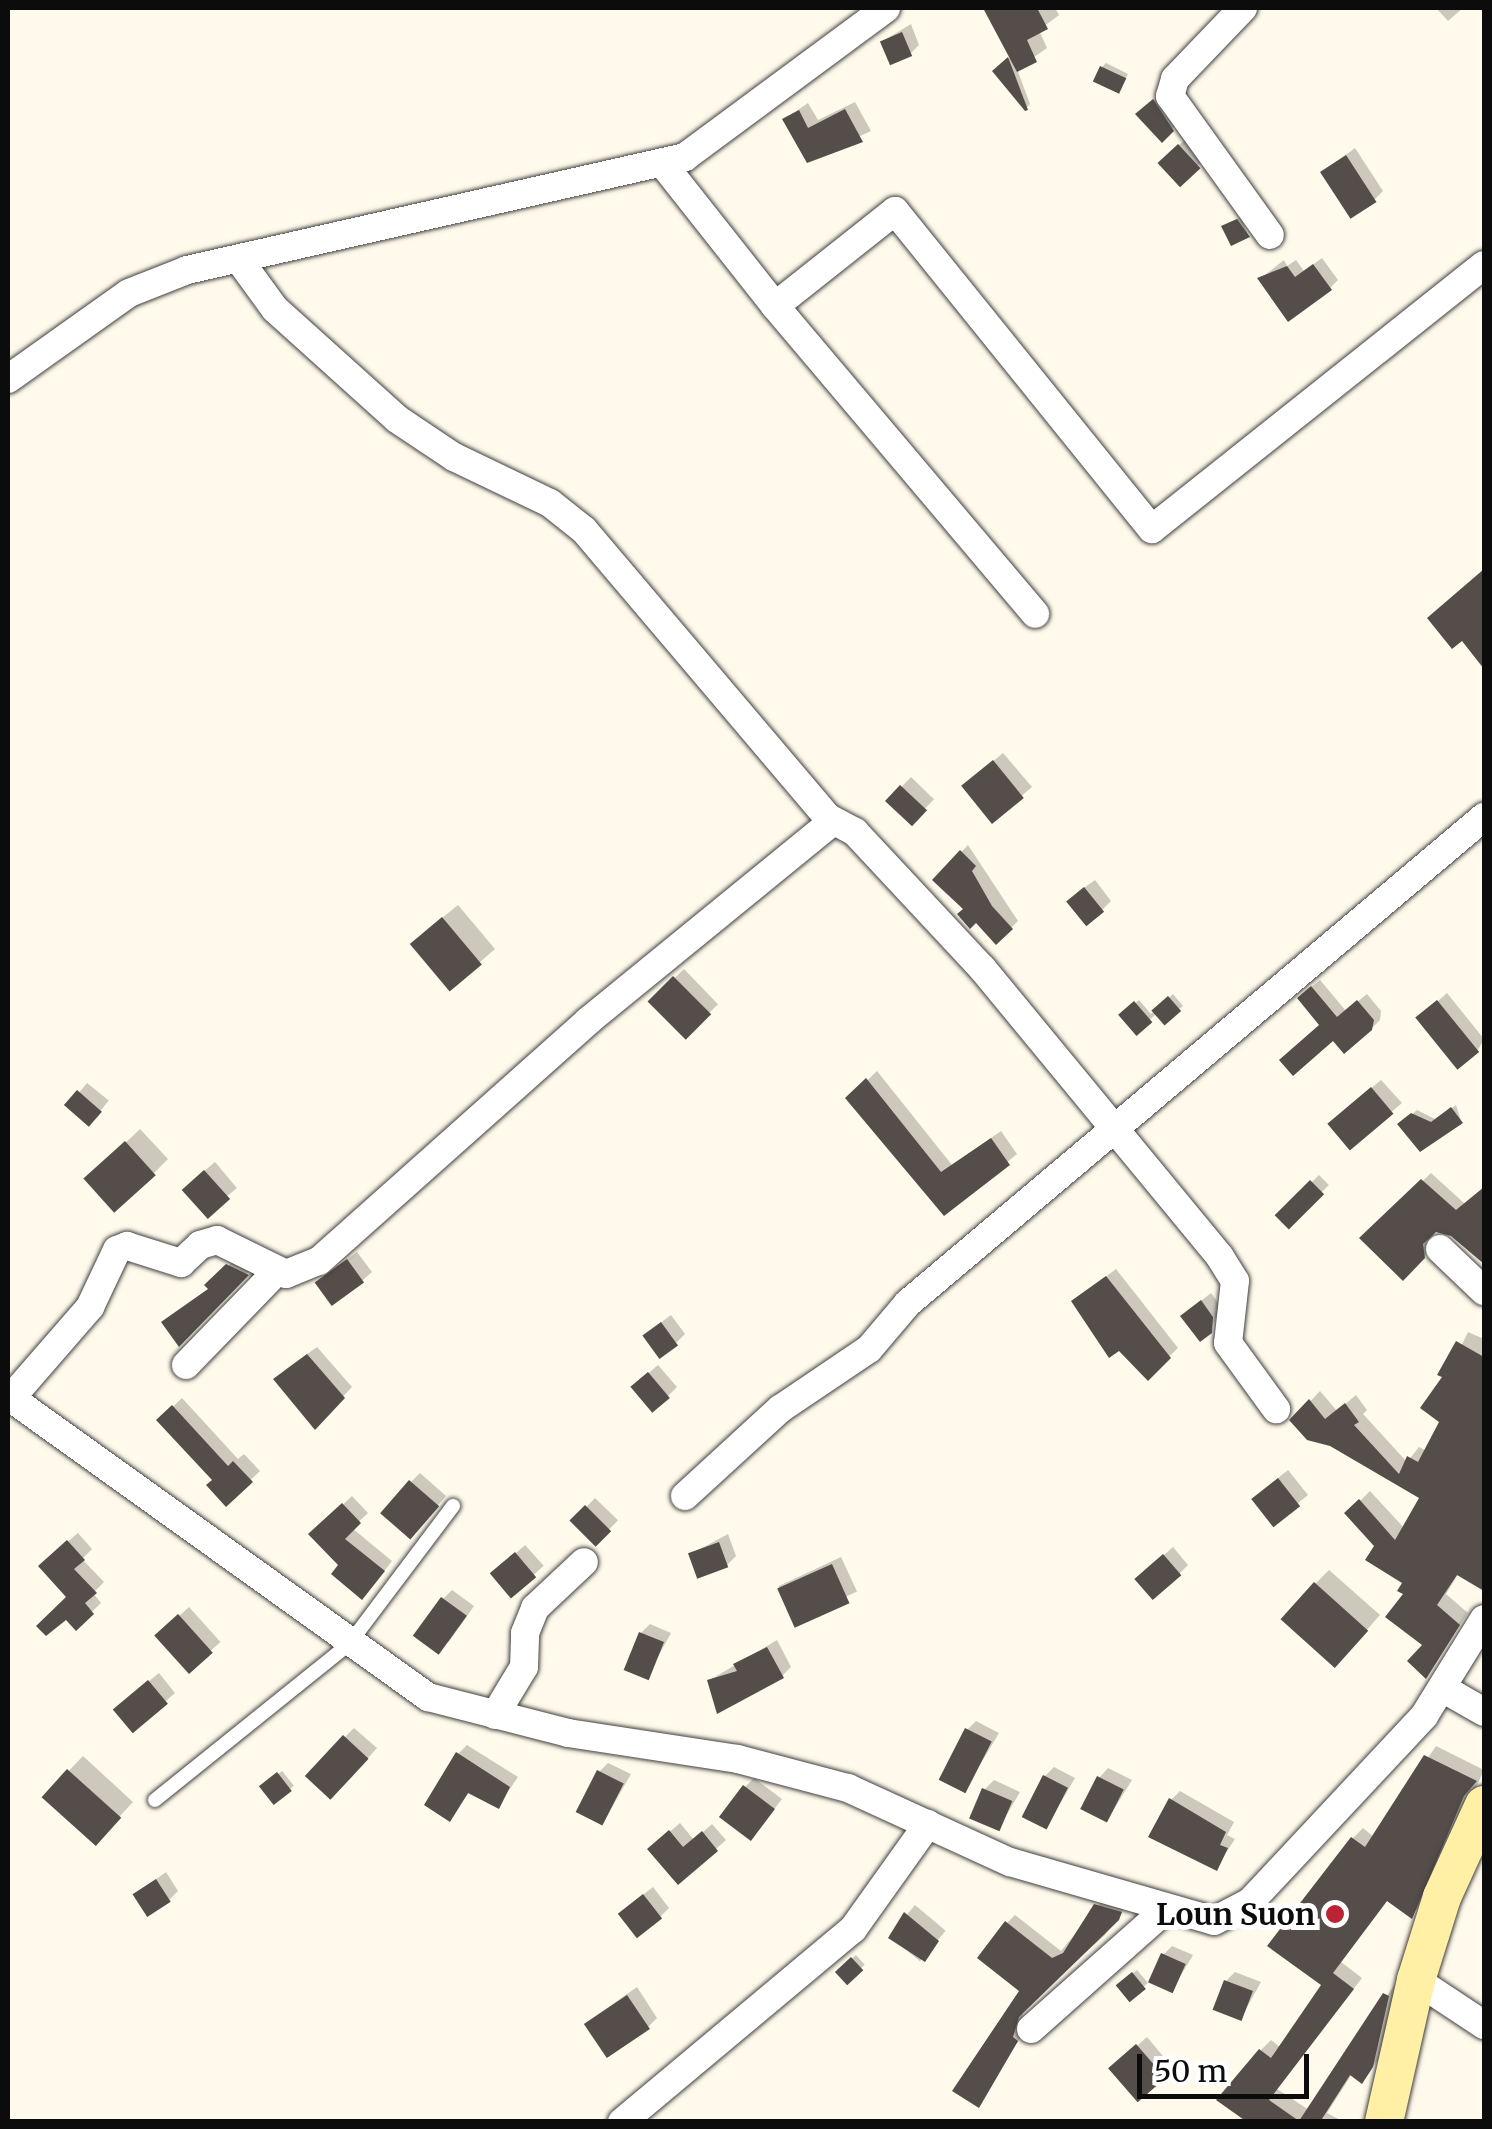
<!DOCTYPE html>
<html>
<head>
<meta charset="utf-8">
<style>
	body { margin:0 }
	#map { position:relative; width:1492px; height:2129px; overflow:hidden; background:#fffaeb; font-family:Merriweather,serif }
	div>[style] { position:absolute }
	.shadow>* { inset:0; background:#0003; transform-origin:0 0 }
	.building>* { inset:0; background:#554d49; transform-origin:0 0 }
	.roads { filter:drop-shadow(0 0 2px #3f3f3f) drop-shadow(0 0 2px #3f3f3f) }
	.lane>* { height:14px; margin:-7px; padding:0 7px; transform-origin:7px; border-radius:7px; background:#fff }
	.street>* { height:28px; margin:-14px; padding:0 14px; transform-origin:14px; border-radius:14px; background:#fff }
	.secondary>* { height:38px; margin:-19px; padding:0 19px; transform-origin:19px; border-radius:19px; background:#fff0a6 }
	.dots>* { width:28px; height:28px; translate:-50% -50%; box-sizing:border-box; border:5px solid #fff; border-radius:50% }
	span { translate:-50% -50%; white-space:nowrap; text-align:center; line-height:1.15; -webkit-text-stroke:10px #fff; paint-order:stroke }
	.poi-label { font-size:30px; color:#0c0c0c; font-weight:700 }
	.right { translate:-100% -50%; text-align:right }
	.frame { position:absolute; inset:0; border:10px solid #0c0c0c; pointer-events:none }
	.scale { position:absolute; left:1137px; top:2054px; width:172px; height:45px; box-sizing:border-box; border:5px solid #0c0c0c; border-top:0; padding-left:12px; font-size:30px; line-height:35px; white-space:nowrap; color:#0c0c0c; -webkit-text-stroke:8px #fff; paint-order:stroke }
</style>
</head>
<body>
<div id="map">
	<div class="shadow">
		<i style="clip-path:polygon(1055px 8px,1059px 15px,1039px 30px,1047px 48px,1017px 69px,1030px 104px,1026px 108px,995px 71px,1011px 56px,987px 9px)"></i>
		<i style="clip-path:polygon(1436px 8px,1463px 8px,1448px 21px)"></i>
		<i style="clip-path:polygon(911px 24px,919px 45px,910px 54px,883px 41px)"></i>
		<i style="clip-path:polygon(1106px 63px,1128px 74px,1121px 87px,1102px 67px)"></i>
		<i style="clip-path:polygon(1163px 92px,1181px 120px,1162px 139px,1147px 106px)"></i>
		<i style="clip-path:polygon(855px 102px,871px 131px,808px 160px,785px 119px,808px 103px,818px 120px)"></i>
		<i style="left:1188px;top:137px;width:28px;height:37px;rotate:48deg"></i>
		<i style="clip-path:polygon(1355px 148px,1383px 191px,1374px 200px,1323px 172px)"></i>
		<i style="clip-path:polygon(1241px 217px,1248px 235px,1224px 227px,1228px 223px)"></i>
		<i style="clip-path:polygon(1322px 258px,1338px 280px,1330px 288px,1261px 278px,1284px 260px,1287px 266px,1296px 260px,1304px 271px)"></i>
		<i style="clip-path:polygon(1003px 753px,1032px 787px,993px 820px,974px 777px)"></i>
		<i style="left:911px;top:777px;width:32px;height:33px;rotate:44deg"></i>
		<i style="clip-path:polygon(968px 845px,1018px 921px,997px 942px,935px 880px)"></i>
		<i style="clip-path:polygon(1095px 880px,1111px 901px,1102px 910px,1078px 892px)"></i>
		<i style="clip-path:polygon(458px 905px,495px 949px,450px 988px,427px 930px)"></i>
		<i style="left:684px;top:969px;width:49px;height:47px;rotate:46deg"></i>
		<i style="clip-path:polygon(1320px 980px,1346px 1011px,1367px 994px,1381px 1011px,1380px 1020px,1371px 1029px,1322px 1024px,1308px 990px)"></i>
		<i style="clip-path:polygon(1447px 993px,1484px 1039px,1478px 1050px,1428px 1010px)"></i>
		<i style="clip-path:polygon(1173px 994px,1183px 1006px,1163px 1022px,1156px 1014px,1136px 1032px,1121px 1015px,1139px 1000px,1151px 1014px)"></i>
		<i style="clip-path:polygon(877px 1071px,952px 1165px,1001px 1131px,1017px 1154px,945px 1213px,849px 1098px)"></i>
		<i style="clip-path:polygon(1381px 1080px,1402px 1103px,1350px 1147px,1339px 1115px)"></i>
		<i style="left:87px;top:1083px;width:28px;height:29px;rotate:39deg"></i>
		<i style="clip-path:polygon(1456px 1105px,1461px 1121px,1400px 1125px,1417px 1110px,1437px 1120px)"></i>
		<i style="clip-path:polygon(140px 1129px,168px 1159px,154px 1173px,102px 1165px)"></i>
		<i style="left:215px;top:1162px;width:34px;height:41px;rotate:50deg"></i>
		<i style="clip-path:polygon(1431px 1173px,1465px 1204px,1484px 1188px,1484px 1260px,1452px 1233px,1434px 1230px,1432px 1248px,1403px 1277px,1363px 1238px)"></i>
		<i style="left:1319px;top:1175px;width:14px;height:57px;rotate:45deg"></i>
		<i style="clip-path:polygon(357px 1252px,372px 1272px,363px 1280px,318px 1282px)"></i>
		<i style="clip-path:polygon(237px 1256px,255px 1265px,180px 1343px,165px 1322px,210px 1288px)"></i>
		<i style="clip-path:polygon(1116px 1269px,1178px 1348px,1148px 1377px,1074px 1301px)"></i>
		<i style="clip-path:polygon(1211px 1293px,1221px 1307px,1210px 1331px,1192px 1308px)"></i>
		<i style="clip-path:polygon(671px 1315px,685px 1334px,676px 1343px,655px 1327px)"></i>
		<i style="clip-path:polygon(1468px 1332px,1484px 1339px,1484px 1588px,1459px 1573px,1446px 1594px,1468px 1613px,1426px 1675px,1426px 1645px,1406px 1583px,1348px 1513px,1370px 1491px,1405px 1529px,1422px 1497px,1293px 1420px,1320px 1391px,1337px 1411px,1356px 1395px,1367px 1410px,1363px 1414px,1407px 1462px,1419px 1447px,1427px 1451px,1442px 1421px,1446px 1377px)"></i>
		<i style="clip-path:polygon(317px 1347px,352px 1387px,315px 1426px,285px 1370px)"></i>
		<i style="clip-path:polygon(658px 1365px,677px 1387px,668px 1396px,643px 1378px)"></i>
		<i style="clip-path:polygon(182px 1398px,238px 1459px,244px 1454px,260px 1471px,226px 1503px,215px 1480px,159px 1420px)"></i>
		<i style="clip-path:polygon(1288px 1470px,1308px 1495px,1274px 1523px,1263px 1490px)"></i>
		<i style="clip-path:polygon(420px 1473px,446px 1496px,419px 1527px,411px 1482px)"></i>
		<i style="clip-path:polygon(352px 1496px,368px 1513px,352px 1528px,392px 1561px,371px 1588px,312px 1534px)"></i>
		<i style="left:595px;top:1498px;width:32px;height:32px;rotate:44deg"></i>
		<i style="clip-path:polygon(78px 1533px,92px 1549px,82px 1559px,104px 1582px,93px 1593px,101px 1603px,76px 1627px,66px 1616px,69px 1597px,50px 1557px)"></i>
		<i style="clip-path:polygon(728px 1534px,736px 1556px,727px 1565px,691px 1554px)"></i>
		<i style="left:525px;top:1545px;width:28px;height:43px;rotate:48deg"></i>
		<i style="clip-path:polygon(1173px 1547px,1188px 1565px,1179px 1574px,1147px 1570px)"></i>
		<i style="left:841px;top:1557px;width:38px;height:69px;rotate:65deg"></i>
		<i style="clip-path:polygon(1329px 1570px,1380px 1615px,1349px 1650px,1315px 1584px)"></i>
		<i style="clip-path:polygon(452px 1590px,474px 1606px,448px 1643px,443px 1599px)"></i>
		<i style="left:189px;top:1607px;width:47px;height:42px;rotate:48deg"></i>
		<i style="clip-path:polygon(650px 1624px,671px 1633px,647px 1677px,641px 1633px)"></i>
		<i style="clip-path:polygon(777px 1640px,791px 1667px,782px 1676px,710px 1680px)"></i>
		<i style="clip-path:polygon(159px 1673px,175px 1693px,133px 1730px,125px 1701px)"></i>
		<i style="clip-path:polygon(976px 1721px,999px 1733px,965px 1790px,967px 1730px)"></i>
		<i style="clip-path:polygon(354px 1728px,377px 1748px,341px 1788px,345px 1737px)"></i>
		<i style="clip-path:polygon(467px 1745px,518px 1777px,498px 1806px,470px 1791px,450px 1819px,458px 1754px)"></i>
		<i style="clip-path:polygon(1436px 1746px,1484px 1770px,1421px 1905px,1411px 1915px,1389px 1898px,1341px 1962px,1362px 1978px,1277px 2089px,1309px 2110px,1395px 1984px,1383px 2054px,1361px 2081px,1352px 2074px,1327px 2113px,1344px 2122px,1251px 2122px,1261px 2050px,1271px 2040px,1281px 2048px,1324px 1985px,1353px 1838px,1363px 1828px,1374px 1837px)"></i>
		<i style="clip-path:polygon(83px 1756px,133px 1802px,108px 1829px,44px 1797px)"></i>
		<i style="clip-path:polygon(608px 1763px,631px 1774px,603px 1823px,599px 1772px)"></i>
		<i style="clip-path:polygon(1054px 1767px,1075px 1778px,1047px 1826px,1045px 1776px)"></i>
		<i style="clip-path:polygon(1108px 1768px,1132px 1780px,1108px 1819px,1099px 1778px)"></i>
		<i style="left:282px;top:1771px;width:19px;height:25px;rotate:51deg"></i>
		<i style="clip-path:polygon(754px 1778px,782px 1799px,759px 1829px,745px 1787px)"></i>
		<i style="clip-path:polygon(994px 1780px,1020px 1792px,999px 1828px,985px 1789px)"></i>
		<i style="clip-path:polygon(1180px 1791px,1234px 1822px,1227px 1835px,1235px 1839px,1216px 1868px,1171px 1800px)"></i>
		<i style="clip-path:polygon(680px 1823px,694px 1840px,712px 1824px,726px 1840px,678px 1882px,659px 1841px)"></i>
		<i style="clip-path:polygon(166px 1872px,178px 1891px,169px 1900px,136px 1894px)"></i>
		<i style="clip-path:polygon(653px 1887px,669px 1908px,660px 1917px,630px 1905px)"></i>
		<i style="clip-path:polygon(1104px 1898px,1127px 1905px,1105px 1935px,1025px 2007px,1019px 2028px,1024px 2032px,979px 2104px,1023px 1990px,1007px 1923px,1015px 1915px,1061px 1951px)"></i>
		<i style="left:915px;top:1905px;width:40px;height:40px;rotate:40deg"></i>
		<i style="clip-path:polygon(1172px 1946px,1193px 1955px,1172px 1990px,1163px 1955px)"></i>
		<i style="left:856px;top:1955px;width:13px;height:24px;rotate:48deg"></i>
		<i style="left:1137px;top:1970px;width:17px;height:23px;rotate:50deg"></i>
		<i style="clip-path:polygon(1235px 1972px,1261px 1982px,1241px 2018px,1226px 1981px)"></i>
		<i style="clip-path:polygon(637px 1987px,657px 2018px,648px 2027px,586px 2023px)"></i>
		<i style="clip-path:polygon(1147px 2037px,1173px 2068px,1164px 2077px,1121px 2060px)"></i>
	</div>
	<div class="building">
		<i style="clip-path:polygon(983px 8px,1037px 8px,1048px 29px,1027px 40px,1037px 62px,1017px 72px)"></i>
		<i style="left:902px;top:32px;width:26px;height:24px;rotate:67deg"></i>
		<i style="clip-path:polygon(1008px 57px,1028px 110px,1025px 111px,992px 71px)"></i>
		<i style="left:1100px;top:66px;width:29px;height:17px;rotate:25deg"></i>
		<i style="clip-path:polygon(1153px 99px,1174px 131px,1162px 143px,1135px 114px)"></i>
		<i style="clip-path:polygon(845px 109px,863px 142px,807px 163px,782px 119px,799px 110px,808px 128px)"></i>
		<i style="left:1178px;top:144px;width:33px;height:28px;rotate:47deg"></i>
		<i style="left:1346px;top:155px;width:56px;height:31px;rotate:57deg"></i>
		<i style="clip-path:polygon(1237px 219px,1250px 237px,1231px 246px,1221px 226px)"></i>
		<i style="clip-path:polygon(1313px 264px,1332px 290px,1288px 322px,1257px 278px,1287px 266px,1295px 277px)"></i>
		<i style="clip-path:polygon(1484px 569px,1484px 669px,1462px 641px,1452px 649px,1427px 618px)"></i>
		<i style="left:993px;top:760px;width:49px;height:41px;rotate:51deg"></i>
		<i style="left:900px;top:785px;width:37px;height:22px;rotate:43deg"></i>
		<i style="clip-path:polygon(960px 850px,976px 866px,972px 871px,992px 906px,1013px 929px,996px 945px,976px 923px,970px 929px,957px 914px,963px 909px,932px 880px)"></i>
		<i style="left:1084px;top:887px;width:32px;height:23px;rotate:51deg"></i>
		<i style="left:442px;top:917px;width:62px;height:42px;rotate:50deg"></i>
		<i style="left:673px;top:976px;width:54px;height:36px;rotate:45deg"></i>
		<i style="clip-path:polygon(1311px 986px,1337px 1017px,1357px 1000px,1374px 1020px,1372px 1030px,1344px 1054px,1333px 1041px,1293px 1076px,1279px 1060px,1319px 1025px,1297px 998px)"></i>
		<i style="left:1168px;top:996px;width:20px;height:22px;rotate:49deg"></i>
		<i style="left:1437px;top:1000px;width:67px;height:28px;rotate:51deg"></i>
		<i style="left:1134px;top:1001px;width:28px;height:21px;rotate:49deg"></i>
		<i style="clip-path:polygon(866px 1078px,941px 1172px,991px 1138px,1010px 1165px,944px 1216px,845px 1098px)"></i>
		<i style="left:1371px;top:1087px;width:35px;height:57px;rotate:50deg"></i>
		<i style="left:77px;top:1090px;width:33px;height:20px;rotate:41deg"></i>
		<i style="clip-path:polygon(1451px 1107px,1463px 1123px,1420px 1152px,1397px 1124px,1411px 1113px,1431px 1122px)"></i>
		<i style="left:125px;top:1141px;width:46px;height:56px;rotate:48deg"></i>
		<i style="left:204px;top:1170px;width:39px;height:30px;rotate:48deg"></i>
		<i style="clip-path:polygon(1421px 1179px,1456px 1210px,1484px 1187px,1484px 1264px,1451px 1236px,1436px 1232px,1423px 1244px,1425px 1258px,1403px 1281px,1359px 1238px)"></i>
		<i style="left:1310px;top:1180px;width:20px;height:50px;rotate:45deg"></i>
		<i style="left:347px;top:1259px;width:29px;height:40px;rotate:54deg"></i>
		<i style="clip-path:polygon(226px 1264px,249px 1275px,179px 1347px,161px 1322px,208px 1289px,204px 1285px)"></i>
		<i style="clip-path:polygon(1106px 1276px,1171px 1358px,1148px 1381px,1119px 1351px,1109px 1358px,1071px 1301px)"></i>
		<i style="clip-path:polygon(1201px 1300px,1213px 1317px,1212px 1333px,1200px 1342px,1180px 1316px)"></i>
		<i style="left:661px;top:1322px;width:29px;height:23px;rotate:54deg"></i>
		<i style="clip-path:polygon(1456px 1341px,1484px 1357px,1484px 1591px,1457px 1575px,1437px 1605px,1460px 1625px,1426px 1679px,1407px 1661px,1422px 1645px,1385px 1617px,1403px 1594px,1397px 1591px,1402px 1583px,1365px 1560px,1374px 1546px,1344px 1513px,1359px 1499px,1395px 1540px,1419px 1498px,1330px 1446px,1307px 1440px,1289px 1420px,1309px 1399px,1325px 1419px,1345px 1403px,1359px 1422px,1354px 1425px,1399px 1474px,1407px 1456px,1418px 1462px,1439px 1422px,1420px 1408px,1442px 1377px,1437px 1375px)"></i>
		<i style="clip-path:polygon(307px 1354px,345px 1398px,315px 1430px,273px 1379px)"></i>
		<i style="left:648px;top:1372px;width:34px;height:23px;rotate:50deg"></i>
		<i style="clip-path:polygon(172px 1405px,228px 1466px,233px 1461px,253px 1482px,226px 1507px,206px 1485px,212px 1480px,156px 1420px)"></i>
		<i style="left:1278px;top:1478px;width:36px;height:34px;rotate:52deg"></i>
		<i style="left:409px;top:1480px;width:40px;height:44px;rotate:41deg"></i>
		<i style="clip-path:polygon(342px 1503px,361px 1523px,345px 1539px,385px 1571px,362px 1600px,331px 1574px,338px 1565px,308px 1534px)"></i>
		<i style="left:585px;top:1505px;width:37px;height:22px;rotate:45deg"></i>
		<i style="clip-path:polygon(67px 1540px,85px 1560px,74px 1569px,97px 1593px,85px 1603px,94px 1614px,76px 1631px,66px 1620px,46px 1636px,36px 1626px,66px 1597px,38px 1566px)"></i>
		<i style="left:719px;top:1542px;width:27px;height:33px;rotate:70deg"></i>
		<i style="left:515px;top:1552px;width:33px;height:33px;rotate:50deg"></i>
		<i style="left:1163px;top:1554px;width:28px;height:38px;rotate:49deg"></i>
		<i style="left:832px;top:1564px;width:43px;height:60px;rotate:66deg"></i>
		<i style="left:1314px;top:1582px;width:73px;height:50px;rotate:42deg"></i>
		<i style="left:441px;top:1597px;width:32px;height:48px;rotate:36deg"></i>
		<i style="left:178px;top:1614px;width:52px;height:32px;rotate:48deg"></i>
		<i style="left:639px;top:1632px;width:27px;height:41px;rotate:22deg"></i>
		<i style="clip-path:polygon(767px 1647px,784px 1678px,717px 1714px,707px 1680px,737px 1671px,733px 1664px)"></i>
		<i style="left:148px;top:1680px;width:31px;height:46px;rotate:50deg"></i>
		<i style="left:965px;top:1728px;width:30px;height:58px;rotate:27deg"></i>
		<i style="left:343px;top:1735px;width:35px;height:56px;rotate:43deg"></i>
		<i style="clip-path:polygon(456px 1752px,510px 1787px,499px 1809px,468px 1793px,450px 1822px,424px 1805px)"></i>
		<i style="clip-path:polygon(1424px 1755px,1477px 1781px,1464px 1796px,1412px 1919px,1387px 1901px,1333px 1973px,1354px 1989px,1269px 2100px,1299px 2121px,1383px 1993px,1389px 1996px,1373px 2067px,1362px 2084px,1350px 2075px,1320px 2122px,1247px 2122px,1216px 2100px,1259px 2049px,1271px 2058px,1321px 1985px,1267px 1946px,1351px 1837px,1365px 1847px)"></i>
		<i style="left:67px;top:1769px;width:73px;height:38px;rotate:42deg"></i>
		<i style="left:597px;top:1770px;width:30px;height:47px;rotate:27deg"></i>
		<i style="left:277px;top:1772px;width:24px;height:23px;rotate:52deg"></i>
		<i style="left:1043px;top:1775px;width:28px;height:47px;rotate:27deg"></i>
		<i style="left:1097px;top:1776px;width:30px;height:37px;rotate:27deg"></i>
		<i style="left:743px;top:1785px;width:40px;height:40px;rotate:37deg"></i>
		<i style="left:982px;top:1788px;width:33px;height:33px;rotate:23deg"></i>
		<i style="clip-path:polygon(1169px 1798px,1226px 1832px,1220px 1845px,1228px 1848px,1217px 1871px,1148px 1837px)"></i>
		<i style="clip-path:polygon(669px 1830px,683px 1847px,702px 1831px,718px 1851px,678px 1885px,647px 1849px)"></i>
		<i style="left:156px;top:1879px;width:27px;height:28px;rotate:57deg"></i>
		<i style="left:643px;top:1894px;width:31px;height:32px;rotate:52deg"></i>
		<i style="clip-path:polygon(1094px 1904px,1122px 1912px,1119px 1920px,1019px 2017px,1013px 2037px,1018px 2041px,979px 2108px,952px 2091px,1019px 1991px,977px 1958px,1005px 1921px,1052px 1958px,1063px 1953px)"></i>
		<i style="clip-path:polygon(904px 1912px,939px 1941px,925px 1962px,888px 1938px)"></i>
		<i style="left:1161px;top:1953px;width:27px;height:32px;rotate:24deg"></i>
		<i style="left:851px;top:1957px;width:18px;height:22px;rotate:47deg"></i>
		<i style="left:1132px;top:1972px;width:22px;height:21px;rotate:51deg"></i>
		<i style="left:1224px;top:1980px;width:31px;height:32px;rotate:21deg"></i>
		<i style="left:627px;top:1995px;width:41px;height:52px;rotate:56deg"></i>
		<i style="left:1136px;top:2044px;width:45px;height:37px;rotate:49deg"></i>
	</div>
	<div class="roads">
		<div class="lane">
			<i style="left:155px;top:1800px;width:249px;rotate:-38.8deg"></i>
			<i style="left:349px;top:1644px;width:173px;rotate:-53deg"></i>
		</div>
		<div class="street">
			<i style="left:1243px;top:8px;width:98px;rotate:133.8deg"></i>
			<i style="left:1175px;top:79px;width:18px;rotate:106deg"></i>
			<i style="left:1170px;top:96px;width:171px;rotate:54.3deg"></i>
			<i style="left:663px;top:164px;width:181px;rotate:51.7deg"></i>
			<i style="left:775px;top:306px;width:153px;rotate:-38.4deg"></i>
			<i style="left:895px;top:211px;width:409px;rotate:51.1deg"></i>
			<i style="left:1152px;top:529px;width:424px;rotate:-38.5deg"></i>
			<i style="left:240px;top:261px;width:59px;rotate:53.9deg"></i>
			<i style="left:275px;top:309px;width:164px;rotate:42deg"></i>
			<i style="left:397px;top:419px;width:69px;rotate:33.7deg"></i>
			<i style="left:454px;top:457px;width:106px;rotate:25.6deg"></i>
			<i style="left:550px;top:503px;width:43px;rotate:38.5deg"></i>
			<i style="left:584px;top:530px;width:376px;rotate:49.7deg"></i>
			<i style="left:827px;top:817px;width:32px;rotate:28deg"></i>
			<i style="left:855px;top:832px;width:186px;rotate:47deg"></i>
			<i style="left:982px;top:968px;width:374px;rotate:50.5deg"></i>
			<i style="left:1220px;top:1257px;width:28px;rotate:58deg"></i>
			<i style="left:1235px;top:1281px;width:62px;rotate:96.4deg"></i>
			<i style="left:1228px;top:1343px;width:82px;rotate:54deg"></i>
			<i style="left:775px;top:306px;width:403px;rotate:49.8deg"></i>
			<i style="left:8px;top:379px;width:148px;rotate:-35.4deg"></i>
			<i style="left:129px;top:293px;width:62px;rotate:-21.6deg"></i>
			<i style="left:187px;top:270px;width:511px;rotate:-12.78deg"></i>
			<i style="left:685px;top:157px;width:250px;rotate:-36.5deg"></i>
			<i style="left:1440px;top:1249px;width:61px;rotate:43.7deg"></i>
			<i style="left:186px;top:1365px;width:131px;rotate:-45.9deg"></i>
			<i style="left:8px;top:1396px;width:517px;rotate:35.63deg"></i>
			<i style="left:428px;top:1697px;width:145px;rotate:14.4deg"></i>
			<i style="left:568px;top:1733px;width:172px;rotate:8.7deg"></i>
			<i style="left:738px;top:1759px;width:114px;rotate:14.8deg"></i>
			<i style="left:848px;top:1788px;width:178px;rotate:24.6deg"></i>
			<i style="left:1010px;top:1862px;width:212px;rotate:16.1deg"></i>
			<i style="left:1214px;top:1921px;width:41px;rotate:-27.8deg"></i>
			<i style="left:1250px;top:1902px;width:255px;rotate:-46.9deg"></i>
			<i style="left:1424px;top:1716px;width:114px;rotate:-58.3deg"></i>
			<i style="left:11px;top:1398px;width:121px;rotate:-49deg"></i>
			<i style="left:90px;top:1307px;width:63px;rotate:-64.7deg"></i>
			<i style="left:117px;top:1250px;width:11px;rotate:-22deg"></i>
			<i style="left:127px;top:1246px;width:57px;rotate:17.5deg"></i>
			<i style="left:181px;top:1263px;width:26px;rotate:-43deg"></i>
			<i style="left:200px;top:1245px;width:18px;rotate:-16deg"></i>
			<i style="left:217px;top:1240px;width:77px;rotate:26.2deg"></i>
			<i style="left:286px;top:1274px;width:35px;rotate:-22deg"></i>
			<i style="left:319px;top:1261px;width:361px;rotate:-41.7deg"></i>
			<i style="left:588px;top:1021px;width:316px;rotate:-39.2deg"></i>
			<i style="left:685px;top:1496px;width:129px;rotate:-42.5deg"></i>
			<i style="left:780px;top:1409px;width:107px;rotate:-34deg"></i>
			<i style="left:869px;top:1349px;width:60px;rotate:-49.7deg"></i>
			<i style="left:908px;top:1303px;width:754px;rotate:-40.16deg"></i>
			<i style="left:1444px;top:1689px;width:46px;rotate:29.9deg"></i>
			<i style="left:495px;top:1715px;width:56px;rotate:-58.9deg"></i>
			<i style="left:524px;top:1667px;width:34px;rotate:-88deg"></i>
			<i style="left:525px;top:1633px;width:27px;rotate:-68deg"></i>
			<i style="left:535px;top:1608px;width:67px;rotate:-43.2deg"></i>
			<i style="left:1416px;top:1980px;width:82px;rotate:33.5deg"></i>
			<i style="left:1031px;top:2029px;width:181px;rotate:-41.6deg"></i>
			<i style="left:622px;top:2122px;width:301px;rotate:-39.9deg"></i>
			<i style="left:853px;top:1929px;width:129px;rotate:-54.5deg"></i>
		</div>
		<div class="secondary">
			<i style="left:1384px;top:2122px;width:146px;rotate:-77.3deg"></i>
			<i style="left:1416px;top:1980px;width:87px;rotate:-72.6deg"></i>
			<i style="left:1442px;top:1897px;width:101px;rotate:-65.5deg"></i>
		</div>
	</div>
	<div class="dots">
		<i style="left:1335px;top:1914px;background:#bc2435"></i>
	</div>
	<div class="poi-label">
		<span class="right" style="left:1315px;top:1914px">Loun Suon</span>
	</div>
	<div class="frame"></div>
	<div class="scale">50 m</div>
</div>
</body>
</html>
